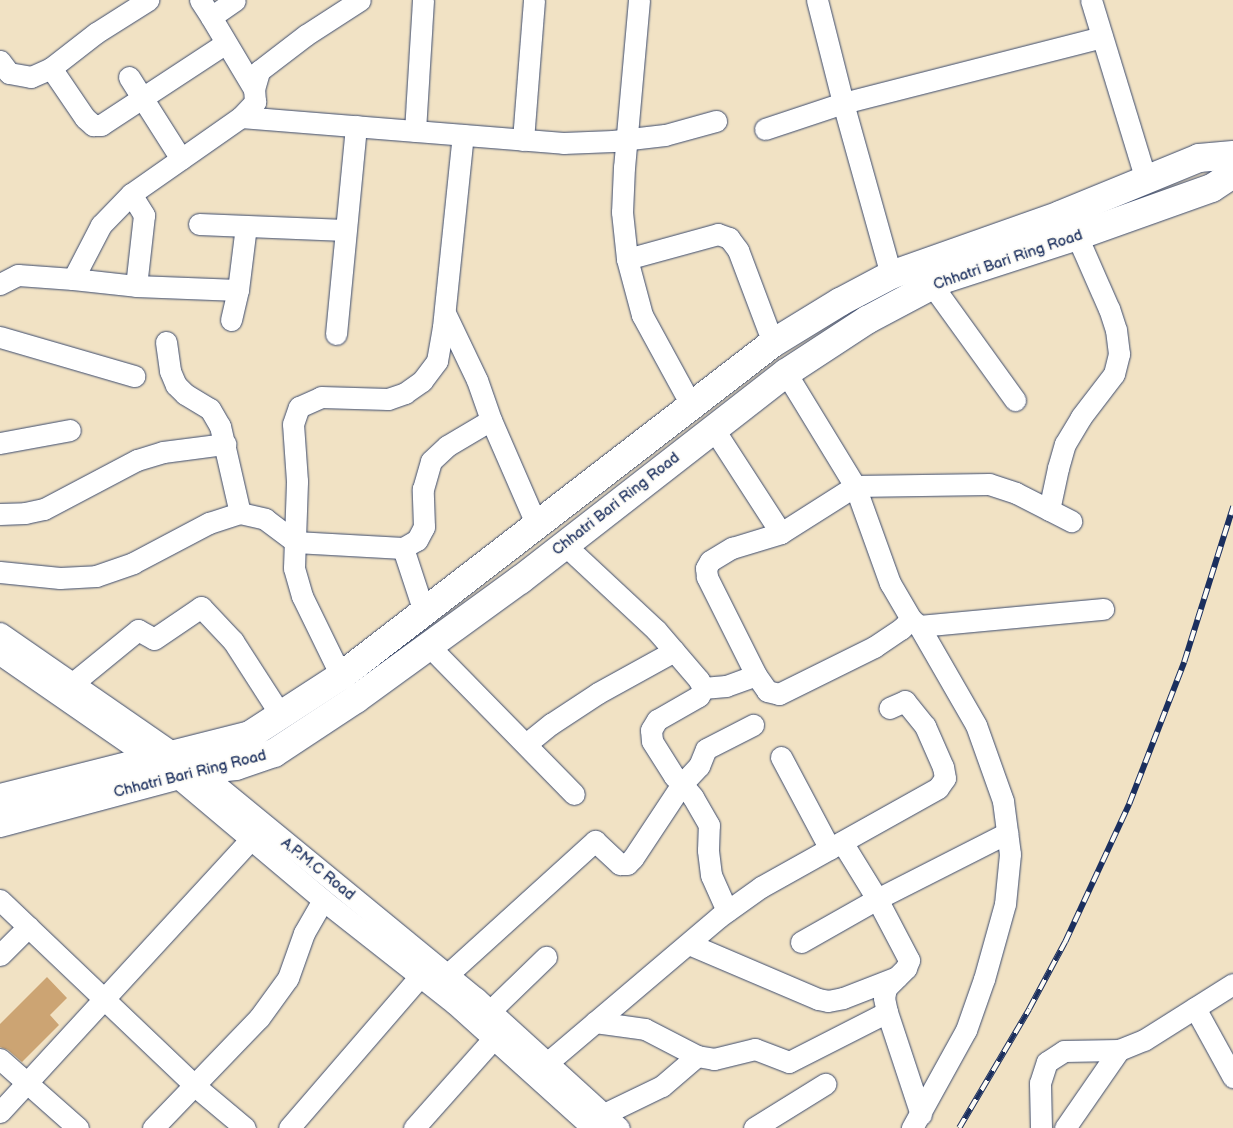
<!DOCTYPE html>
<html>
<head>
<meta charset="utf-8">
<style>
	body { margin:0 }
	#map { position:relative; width:1233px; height:1128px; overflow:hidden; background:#f1e2c4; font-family:"Balsamiq Sans",sans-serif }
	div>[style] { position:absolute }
	.building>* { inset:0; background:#cca473 }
	.roads { filter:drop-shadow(0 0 1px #3b4a6d) drop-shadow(0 0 1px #3b4a6d) }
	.minor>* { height:21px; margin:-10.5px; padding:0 10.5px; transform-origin:10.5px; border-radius:10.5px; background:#fff }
	.major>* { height:28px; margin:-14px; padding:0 14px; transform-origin:14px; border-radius:14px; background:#fff }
	.rail>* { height:5.5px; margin-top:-2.75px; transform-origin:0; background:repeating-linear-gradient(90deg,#fdfcf7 0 11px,#1b2f5e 0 22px); box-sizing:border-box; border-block:1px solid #1b2f5e }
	span { translate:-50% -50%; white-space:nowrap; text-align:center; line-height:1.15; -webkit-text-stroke:4px #fdfcf7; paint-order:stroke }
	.street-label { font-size:15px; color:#1b2f5e }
</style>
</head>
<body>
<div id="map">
	<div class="building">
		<i style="clip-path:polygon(47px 977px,67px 998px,50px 1015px,59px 1025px,22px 1062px,8px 1050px,0 1047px,0 1024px)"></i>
	</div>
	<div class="roads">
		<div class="minor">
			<i style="left:200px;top:0;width:20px;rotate:57deg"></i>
			<i style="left:211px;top:17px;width:29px;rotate:-35deg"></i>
			<i style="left:639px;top:0;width:168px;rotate:95.1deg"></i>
			<i style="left:624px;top:167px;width:45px;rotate:92.5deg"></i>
			<i style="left:622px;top:212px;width:47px;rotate:83.9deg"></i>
			<i style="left:627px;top:259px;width:58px;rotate:75deg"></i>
			<i style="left:642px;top:315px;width:102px;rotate:61.4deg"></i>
			<i style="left:817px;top:0;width:106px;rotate:75.8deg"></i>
			<i style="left:843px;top:103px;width:179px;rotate:74.4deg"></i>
			<i style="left:1091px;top:0;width:188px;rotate:73deg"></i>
			<i style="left:211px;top:17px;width:84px;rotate:59.2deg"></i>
			<i style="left:0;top:61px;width:15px;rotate:53deg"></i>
			<i style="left:9px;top:73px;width:22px;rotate:10deg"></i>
			<i style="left:31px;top:77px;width:22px;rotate:-24deg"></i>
			<i style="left:51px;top:68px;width:57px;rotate:-37.9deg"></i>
			<i style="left:96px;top:33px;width:62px;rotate:-32.4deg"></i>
			<i style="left:51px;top:68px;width:60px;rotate:55.8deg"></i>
			<i style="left:85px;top:118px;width:11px;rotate:41deg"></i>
			<i style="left:93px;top:125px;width:8px"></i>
			<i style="left:101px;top:125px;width:149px;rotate:-33.3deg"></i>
			<i style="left:129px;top:77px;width:97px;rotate:57.6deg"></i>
			<i style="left:241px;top:117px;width:323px;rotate:4.6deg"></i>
			<i style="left:563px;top:143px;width:50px;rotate:-2.3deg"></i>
			<i style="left:613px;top:141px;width:52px;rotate:-6.6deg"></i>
			<i style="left:665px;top:135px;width:53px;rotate:-15.4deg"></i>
			<i style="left:765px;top:129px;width:82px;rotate:-18.4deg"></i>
			<i style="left:843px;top:103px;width:267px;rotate:-14.3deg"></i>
			<i style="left:415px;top:131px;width:131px;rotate:-86.5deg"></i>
			<i style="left:523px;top:140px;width:140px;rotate:-85.5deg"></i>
			<i style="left:131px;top:194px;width:25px;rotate:58deg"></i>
			<i style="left:144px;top:215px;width:71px;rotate:96.4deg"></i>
			<i style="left:199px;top:224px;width:146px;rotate:2.4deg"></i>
			<i style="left:627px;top:259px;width:94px;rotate:-15.4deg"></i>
			<i style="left:718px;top:234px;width:12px;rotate:20deg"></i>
			<i style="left:729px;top:238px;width:15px;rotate:53deg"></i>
			<i style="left:738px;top:250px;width:99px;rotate:69.4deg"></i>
			<i style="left:73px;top:279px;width:63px;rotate:6.3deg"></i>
			<i style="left:136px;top:286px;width:102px;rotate:2.2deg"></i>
			<i style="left:0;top:284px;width:20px;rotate:-27deg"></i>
			<i style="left:18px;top:275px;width:55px;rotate:4.2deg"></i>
			<i style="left:73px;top:279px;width:61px;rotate:-62.6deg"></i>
			<i style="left:101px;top:225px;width:43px;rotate:-45.9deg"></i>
			<i style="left:131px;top:194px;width:134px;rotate:-35deg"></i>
			<i style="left:241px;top:117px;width:21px;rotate:-47deg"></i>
			<i style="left:255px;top:102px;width:13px;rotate:-94deg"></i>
			<i style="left:254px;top:89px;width:19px;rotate:-74deg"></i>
			<i style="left:259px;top:71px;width:59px;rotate:-37.5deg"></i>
			<i style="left:306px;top:35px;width:64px;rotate:-32.9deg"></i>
			<i style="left:932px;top:285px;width:142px;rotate:54.2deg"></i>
			<i style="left:445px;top:313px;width:74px;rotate:64.5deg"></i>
			<i style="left:477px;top:380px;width:42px;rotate:70.7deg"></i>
			<i style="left:491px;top:420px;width:116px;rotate:66.5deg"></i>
			<i style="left:231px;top:320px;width:31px;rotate:-77deg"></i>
			<i style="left:238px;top:290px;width:64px;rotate:-82.9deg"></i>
			<i style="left:336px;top:334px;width:209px;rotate:-84.5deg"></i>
			<i style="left:0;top:337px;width:140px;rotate:16.2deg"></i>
			<i style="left:166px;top:342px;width:29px;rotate:82deg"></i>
			<i style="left:170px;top:371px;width:15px;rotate:67deg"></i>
			<i style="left:176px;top:385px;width:13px;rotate:45deg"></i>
			<i style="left:185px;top:394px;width:29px;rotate:31deg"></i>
			<i style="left:210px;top:409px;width:20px;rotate:60deg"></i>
			<i style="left:220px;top:426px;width:89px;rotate:77.1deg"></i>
			<i style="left:786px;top:373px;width:132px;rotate:58.6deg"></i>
			<i style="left:855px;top:486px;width:103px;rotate:70.2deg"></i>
			<i style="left:890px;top:583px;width:42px;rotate:59.7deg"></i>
			<i style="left:911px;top:619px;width:11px;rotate:41deg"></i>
			<i style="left:919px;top:626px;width:114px;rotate:60.1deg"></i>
			<i style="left:976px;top:725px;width:81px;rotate:70.4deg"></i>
			<i style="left:1003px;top:801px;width:53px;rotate:82.5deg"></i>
			<i style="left:1010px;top:854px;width:50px;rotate:95.7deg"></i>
			<i style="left:1005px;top:904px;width:78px;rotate:105.6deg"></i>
			<i style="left:984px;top:979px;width:54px;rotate:109.4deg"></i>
			<i style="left:966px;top:1030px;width:112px;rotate:118.9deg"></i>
			<i style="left:713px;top:428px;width:125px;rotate:57.1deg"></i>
			<i style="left:781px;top:533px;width:88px;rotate:-32.4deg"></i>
			<i style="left:855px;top:486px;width:134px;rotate:-0.9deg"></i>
			<i style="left:989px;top:484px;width:28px;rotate:18deg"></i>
			<i style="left:1016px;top:493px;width:62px;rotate:27deg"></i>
			<i style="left:0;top:443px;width:71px;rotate:-10.5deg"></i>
			<i style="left:1049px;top:510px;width:43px;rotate:-77.9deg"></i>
			<i style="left:1058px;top:468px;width:25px;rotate:-74deg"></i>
			<i style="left:1065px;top:444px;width:31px;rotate:-59deg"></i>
			<i style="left:1081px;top:417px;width:54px;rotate:-52.5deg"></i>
			<i style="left:1114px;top:374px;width:21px;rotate:-76deg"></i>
			<i style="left:1119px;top:354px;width:24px;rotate:-97deg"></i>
			<i style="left:1116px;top:330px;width:22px;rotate:-108deg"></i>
			<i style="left:1109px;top:309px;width:80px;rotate:-113.7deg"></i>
			<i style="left:0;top:514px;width:25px;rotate:-2deg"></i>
			<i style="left:25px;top:513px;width:19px;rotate:-12deg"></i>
			<i style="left:44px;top:509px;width:105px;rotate:-27.8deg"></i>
			<i style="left:137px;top:460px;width:27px;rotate:-17deg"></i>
			<i style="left:163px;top:452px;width:63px;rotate:-7.4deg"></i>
			<i style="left:0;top:572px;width:60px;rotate:5.7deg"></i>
			<i style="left:60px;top:578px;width:36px;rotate:-3deg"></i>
			<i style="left:96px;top:576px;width:39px;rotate:-19deg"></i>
			<i style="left:133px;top:563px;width:86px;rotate:-27.8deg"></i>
			<i style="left:209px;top:523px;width:33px;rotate:-18deg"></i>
			<i style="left:240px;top:513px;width:26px;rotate:13deg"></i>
			<i style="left:265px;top:519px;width:38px;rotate:37deg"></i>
			<i style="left:295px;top:542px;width:108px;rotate:3.2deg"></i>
			<i style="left:424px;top:612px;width:67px;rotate:-108.2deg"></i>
			<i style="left:403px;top:548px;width:16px;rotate:-30deg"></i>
			<i style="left:417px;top:540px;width:15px;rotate:-62deg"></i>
			<i style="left:424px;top:527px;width:38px;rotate:-92deg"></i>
			<i style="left:423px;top:489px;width:29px;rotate:-74deg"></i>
			<i style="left:431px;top:461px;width:22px;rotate:-43deg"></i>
			<i style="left:447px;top:446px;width:51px;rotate:-30.6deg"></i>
			<i style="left:919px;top:626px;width:185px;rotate:-5.3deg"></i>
			<i style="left:0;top:633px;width:241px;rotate:34.7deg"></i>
			<i style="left:198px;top:770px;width:360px;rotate:39.4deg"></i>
			<i style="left:476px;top:998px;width:193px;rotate:42.3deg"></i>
			<i style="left:429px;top:646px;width:207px;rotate:45.6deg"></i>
			<i style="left:0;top:654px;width:214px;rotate:34.7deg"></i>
			<i style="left:176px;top:776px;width:192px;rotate:40.1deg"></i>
			<i style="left:323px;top:900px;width:167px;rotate:38.2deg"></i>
			<i style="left:454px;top:1003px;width:187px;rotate:42deg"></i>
			<i style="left:756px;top:675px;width:110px;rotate:-116.6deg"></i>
			<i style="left:707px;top:577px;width:9px;rotate:-96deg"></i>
			<i style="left:706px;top:568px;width:8px;rotate:-60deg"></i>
			<i style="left:710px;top:561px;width:26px;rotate:-31deg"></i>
			<i style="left:732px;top:548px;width:51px;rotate:-17deg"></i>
			<i style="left:341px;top:676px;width:89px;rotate:-116deg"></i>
			<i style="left:302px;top:596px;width:29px;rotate:-106deg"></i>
			<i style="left:294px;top:568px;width:87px;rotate:-88deg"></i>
			<i style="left:297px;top:481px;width:57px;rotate:-94deg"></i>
			<i style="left:293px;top:424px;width:18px;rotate:-71deg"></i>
			<i style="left:299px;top:407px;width:24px;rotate:-24deg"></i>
			<i style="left:321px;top:397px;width:67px;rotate:1.7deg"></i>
			<i style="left:388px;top:399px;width:18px;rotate:-19deg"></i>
			<i style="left:405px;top:393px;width:21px;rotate:-35deg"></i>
			<i style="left:422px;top:381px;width:25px;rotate:-53deg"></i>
			<i style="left:437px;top:361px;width:35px;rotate:-80deg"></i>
			<i style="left:443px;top:327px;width:193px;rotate:-84.1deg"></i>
			<i style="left:73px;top:683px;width:84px;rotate:-39.2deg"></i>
			<i style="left:138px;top:630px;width:18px;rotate:29deg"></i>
			<i style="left:154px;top:639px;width:57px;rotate:-34.2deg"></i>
			<i style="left:201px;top:607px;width:47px;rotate:46.7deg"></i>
			<i style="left:233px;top:641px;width:87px;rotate:57.2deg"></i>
			<i style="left:703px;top:688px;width:23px;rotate:-5deg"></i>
			<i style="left:726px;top:686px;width:32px;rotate:-20deg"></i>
			<i style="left:756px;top:675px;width:19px;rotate:55deg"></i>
			<i style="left:767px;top:691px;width:12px;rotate:14deg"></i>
			<i style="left:779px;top:694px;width:106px;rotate:-26.3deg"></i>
			<i style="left:874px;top:647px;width:32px;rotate:-34deg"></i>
			<i style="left:901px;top:629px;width:14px;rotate:-45deg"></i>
			<i style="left:526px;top:744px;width:32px;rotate:-39deg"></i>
			<i style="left:551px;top:724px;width:56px;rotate:-33.4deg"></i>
			<i style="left:598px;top:693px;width:87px;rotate:-28.9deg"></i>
			<i style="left:781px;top:757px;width:104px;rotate:62deg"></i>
			<i style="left:842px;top:842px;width:67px;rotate:58.4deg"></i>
			<i style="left:877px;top:899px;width:69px;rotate:62.3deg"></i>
			<i style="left:909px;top:960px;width:9px;rotate:111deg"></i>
			<i style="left:906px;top:968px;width:28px;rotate:135deg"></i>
			<i style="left:886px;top:988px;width:10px;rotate:101deg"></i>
			<i style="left:884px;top:998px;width:14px;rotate:78deg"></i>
			<i style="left:887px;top:1012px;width:108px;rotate:71.7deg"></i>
			<i style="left:0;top:900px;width:269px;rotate:43.6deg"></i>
			<i style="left:195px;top:1086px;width:65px;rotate:40deg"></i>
			<i style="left:727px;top:911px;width:39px;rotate:-114deg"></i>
			<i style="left:711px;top:875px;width:25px;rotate:-97deg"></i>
			<i style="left:708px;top:850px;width:25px;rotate:-88deg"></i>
			<i style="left:709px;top:825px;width:32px;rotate:-120deg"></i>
			<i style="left:693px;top:797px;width:17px;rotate:-130deg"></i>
			<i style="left:682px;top:784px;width:25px;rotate:-47deg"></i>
			<i style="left:699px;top:766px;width:18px;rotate:-68deg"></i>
			<i style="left:706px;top:749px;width:53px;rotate:-27.1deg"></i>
			<i style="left:801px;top:942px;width:87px;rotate:-29.5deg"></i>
			<i style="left:877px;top:899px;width:146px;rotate:-26.9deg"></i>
			<i style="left:689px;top:944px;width:140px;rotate:23.1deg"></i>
			<i style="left:818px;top:999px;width:10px;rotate:11deg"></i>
			<i style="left:828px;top:1001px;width:15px;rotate:-11deg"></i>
			<i style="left:843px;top:998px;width:58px;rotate:-21.3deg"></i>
			<i style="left:0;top:955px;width:40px;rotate:-45deg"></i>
			<i style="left:447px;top:975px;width:200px;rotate:-42.2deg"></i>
			<i style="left:595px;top:841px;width:34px;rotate:43deg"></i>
			<i style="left:620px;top:864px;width:7px"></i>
			<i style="left:627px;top:864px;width:8px;rotate:-45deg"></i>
			<i style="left:633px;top:858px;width:89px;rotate:-56.5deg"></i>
			<i style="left:682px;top:784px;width:11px;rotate:-135deg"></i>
			<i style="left:674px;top:776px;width:41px;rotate:-122.2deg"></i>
			<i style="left:652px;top:741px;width:11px;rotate:-95deg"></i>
			<i style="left:651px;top:730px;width:12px;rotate:-59deg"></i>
			<i style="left:657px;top:720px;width:48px;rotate:-29.7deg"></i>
			<i style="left:699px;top:696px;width:9px;rotate:-63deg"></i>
			<i style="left:703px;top:688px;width:9px;rotate:-117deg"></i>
			<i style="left:699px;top:680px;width:66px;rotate:-130.7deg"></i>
			<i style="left:656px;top:630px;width:125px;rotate:-137deg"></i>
			<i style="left:1195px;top:1008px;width:79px;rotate:61.2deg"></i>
			<i style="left:490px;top:1011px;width:78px;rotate:-44deg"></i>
			<i style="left:595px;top:1022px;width:50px;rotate:8deg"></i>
			<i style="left:645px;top:1029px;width:59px;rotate:27.4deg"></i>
			<i style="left:697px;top:1056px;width:17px;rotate:10deg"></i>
			<i style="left:714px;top:1059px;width:42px;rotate:-13.7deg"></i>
			<i style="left:755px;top:1049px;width:36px;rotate:21deg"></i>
			<i style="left:789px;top:1062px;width:110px;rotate:-27deg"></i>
			<i style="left:0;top:1059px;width:104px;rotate:41.5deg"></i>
			<i style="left:547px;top:1063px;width:226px;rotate:-40.3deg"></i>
			<i style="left:719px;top:917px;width:52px;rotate:-35.5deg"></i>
			<i style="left:761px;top:887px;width:203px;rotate:-29.2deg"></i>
			<i style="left:938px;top:788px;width:12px;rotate:-55deg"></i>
			<i style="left:945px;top:778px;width:11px;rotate:-100deg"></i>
			<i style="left:943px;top:767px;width:45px;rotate:-113.7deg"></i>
			<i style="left:925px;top:726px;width:32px;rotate:-129deg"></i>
			<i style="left:905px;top:701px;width:17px;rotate:156deg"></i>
			<i style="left:0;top:1112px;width:371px;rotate:-47.4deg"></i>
			<i style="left:604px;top:1114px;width:64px;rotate:-25.8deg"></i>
			<i style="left:662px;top:1086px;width:46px;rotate:-40.6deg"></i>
			<i style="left:153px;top:1128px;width:153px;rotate:-46.1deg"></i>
			<i style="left:259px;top:1018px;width:49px;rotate:-54.1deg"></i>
			<i style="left:288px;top:978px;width:48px;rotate:-70.4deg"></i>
			<i style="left:304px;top:933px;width:38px;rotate:-60deg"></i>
			<i style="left:289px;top:1128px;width:201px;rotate:-49.2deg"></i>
			<i style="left:414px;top:1128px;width:119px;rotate:-48.4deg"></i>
			<i style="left:754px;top:1128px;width:84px;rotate:-31.8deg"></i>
			<i style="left:1041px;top:1128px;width:45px;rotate:-91.3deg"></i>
			<i style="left:1040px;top:1083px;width:22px;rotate:-72deg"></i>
			<i style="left:1047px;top:1062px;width:20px;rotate:-33deg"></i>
			<i style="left:1064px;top:1051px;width:55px;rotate:-1deg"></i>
			<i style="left:1119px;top:1050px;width:27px;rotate:-22deg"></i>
			<i style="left:1144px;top:1040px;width:105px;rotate:-32.2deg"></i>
			<i style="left:1065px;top:1128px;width:95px;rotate:-55.3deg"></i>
		</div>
		<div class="major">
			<i style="left:0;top:798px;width:258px;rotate:-14.1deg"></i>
			<i style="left:250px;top:735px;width:108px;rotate:-33deg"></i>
			<i style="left:341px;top:676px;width:545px;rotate:-37.63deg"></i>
			<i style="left:773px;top:343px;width:79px;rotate:-31.5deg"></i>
			<i style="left:840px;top:302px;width:58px;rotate:-27.9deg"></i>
			<i style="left:891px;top:275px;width:179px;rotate:-19.5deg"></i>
			<i style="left:1060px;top:215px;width:150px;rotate:-22.3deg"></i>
			<i style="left:1199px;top:158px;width:34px;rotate:-5deg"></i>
			<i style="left:0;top:823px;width:205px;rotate:-15deg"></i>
			<i style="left:198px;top:770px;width:38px;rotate:-6deg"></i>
			<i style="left:236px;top:766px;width:40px;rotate:-18.9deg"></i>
			<i style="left:274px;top:753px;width:98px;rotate:-33.4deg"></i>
			<i style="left:356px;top:699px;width:203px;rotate:-36deg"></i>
			<i style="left:520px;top:580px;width:337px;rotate:-37.9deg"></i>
			<i style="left:786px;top:373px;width:97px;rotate:-33.2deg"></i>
			<i style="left:867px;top:320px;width:87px;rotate:-28deg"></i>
			<i style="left:944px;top:279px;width:140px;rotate:-17.9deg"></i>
			<i style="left:1077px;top:236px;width:143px;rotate:-19.6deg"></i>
			<i style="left:1212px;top:188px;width:25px;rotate:-34deg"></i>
		</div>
	</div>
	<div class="rail">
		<i style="left:959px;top:1128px;width:138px;rotate:-59.5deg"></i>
		<i style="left:1029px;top:1009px;width:76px;rotate:-61.8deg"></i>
		<i style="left:1065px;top:942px;width:152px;rotate:-65.1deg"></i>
		<i style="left:1129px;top:804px;width:152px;rotate:-68.8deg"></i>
		<i style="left:1184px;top:662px;width:163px;rotate:-72.5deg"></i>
	</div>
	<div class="street-label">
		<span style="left:1008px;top:260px;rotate:-19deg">Chhatri Bari Ring Road</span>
		<span style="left:616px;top:504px;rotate:-38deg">Chhatri Bari Ring Road</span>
		<span style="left:190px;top:774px;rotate:-14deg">Chhatri Bari Ring Road</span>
		<span style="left:318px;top:869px;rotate:39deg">A.P.M.C Road</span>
	</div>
</div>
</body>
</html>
